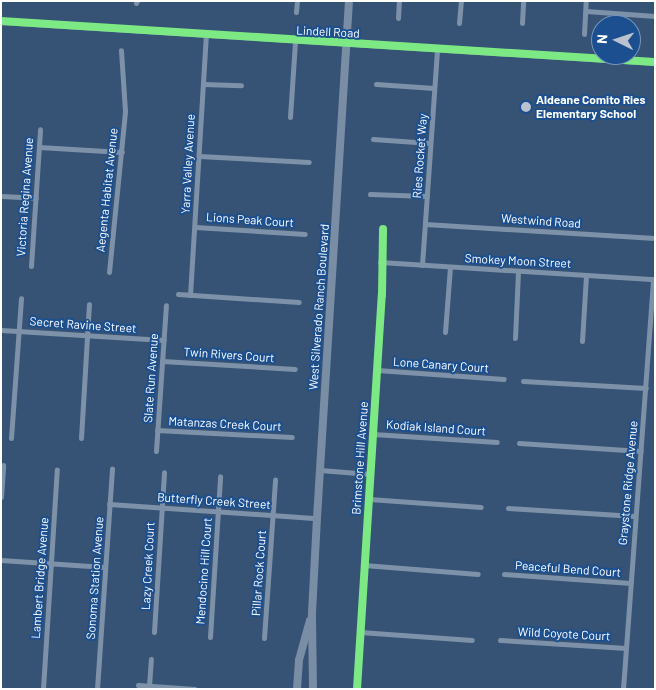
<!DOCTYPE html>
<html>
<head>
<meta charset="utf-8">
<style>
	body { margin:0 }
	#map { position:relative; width:656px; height:690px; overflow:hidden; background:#365274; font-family:Barlow,sans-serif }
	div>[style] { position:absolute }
	.minor>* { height:5px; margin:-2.5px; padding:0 2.5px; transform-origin:2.5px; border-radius:2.5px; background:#7d92a8 }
	.tertiary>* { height:7px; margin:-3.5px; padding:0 3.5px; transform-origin:3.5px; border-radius:3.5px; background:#7d92a8 }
	.secondary>* { height:8px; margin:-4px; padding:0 4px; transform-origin:4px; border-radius:4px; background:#798da4 }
	.cycleway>* { height:8px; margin:-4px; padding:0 4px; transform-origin:4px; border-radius:4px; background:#7ce984 }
	.dots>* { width:14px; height:14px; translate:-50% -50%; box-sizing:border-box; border:2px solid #1b4f8f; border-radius:50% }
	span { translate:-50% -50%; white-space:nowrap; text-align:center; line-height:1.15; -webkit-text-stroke:4px #1b4f8f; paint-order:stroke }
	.street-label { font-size:12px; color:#fff }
	.poi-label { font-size:12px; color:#fff; font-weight:700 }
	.left { translate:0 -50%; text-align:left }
	.frame { position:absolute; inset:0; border:2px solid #fff; pointer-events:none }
	.north { position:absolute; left:591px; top:15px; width:50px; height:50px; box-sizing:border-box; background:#1b4f8f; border:1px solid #7695bc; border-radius:50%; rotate:274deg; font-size:14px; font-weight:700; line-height:20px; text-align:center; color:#fff }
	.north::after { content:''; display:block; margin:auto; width:18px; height:22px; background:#b9c2ce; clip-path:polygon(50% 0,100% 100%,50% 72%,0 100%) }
</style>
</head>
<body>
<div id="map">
	<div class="minor">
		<i style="left:136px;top:3px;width:2px;rotate:-63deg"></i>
		<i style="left:586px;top:11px;width:69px;rotate:4.1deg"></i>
		<i style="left:296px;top:12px;width:11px;rotate:-85deg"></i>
		<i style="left:398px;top:18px;width:17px;rotate:-87deg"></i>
		<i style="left:459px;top:23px;width:22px;rotate:-85deg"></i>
		<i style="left:522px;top:23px;width:22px;rotate:-87deg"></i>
		<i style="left:584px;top:34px;width:33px;rotate:-87deg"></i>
		<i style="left:203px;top:84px;width:38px;rotate:2deg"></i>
		<i style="left:376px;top:84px;width:58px;rotate:3.9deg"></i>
		<i style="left:290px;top:117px;width:76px;rotate:-86.2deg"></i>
		<i style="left:373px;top:139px;width:57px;rotate:4deg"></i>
		<i style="left:39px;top:147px;width:83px;rotate:3.4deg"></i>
		<i style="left:199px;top:156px;width:110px;rotate:3.1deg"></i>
		<i style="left:370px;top:194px;width:57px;rotate:2deg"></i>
		<i style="left:1px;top:196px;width:35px;rotate:3deg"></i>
		<i style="left:425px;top:224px;width:230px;rotate:3.5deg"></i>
		<i style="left:195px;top:227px;width:110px;rotate:3.6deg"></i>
		<i style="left:380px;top:262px;width:275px;rotate:3.6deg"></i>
		<i style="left:422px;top:265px;width:217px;rotate:-86deg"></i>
		<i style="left:31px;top:266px;width:137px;rotate:-86.2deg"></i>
		<i style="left:109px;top:272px;width:162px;rotate:-84.3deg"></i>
		<i style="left:125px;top:111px;width:61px;rotate:-93.8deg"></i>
		<i style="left:178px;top:294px;width:121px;rotate:3.8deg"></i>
		<i style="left:190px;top:295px;width:261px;rotate:-86.5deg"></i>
		<i style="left:1px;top:330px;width:163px;rotate:3.5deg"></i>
		<i style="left:445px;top:332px;width:65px;rotate:-85.6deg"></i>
		<i style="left:515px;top:338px;width:67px;rotate:-87.4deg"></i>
		<i style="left:582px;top:341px;width:66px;rotate:-86.5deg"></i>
		<i style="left:162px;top:361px;width:133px;rotate:3.4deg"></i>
		<i style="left:377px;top:370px;width:127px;rotate:4.1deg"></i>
		<i style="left:523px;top:381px;width:123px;rotate:3.3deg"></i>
		<i style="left:157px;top:430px;width:135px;rotate:3deg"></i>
		<i style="left:373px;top:434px;width:124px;rotate:3.7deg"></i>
		<i style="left:11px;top:438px;width:140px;rotate:-85.9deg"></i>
		<i style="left:81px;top:438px;width:134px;rotate:-86.6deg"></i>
		<i style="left:519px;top:443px;width:122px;rotate:3.8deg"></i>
		<i style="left:156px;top:451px;width:146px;rotate:-86.1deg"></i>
		<i style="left:320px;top:470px;width:50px;rotate:4.6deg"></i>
		<i style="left:1px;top:497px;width:32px;rotate:-86deg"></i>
		<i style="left:369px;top:499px;width:112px;rotate:4.1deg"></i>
		<i style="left:109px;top:504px;width:208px;rotate:3.9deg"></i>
		<i style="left:508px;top:508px;width:127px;rotate:3.6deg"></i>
		<i style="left:1px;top:560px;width:104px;rotate:3.9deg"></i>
		<i style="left:364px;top:565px;width:114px;rotate:4.5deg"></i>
		<i style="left:504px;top:574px;width:127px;rotate:4.1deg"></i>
		<i style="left:154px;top:632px;width:160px;rotate:-86.4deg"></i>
		<i style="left:360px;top:632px;width:112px;rotate:4.1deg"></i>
		<i style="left:210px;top:637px;width:161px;rotate:-86.4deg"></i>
		<i style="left:264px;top:638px;width:159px;rotate:-86deg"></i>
		<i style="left:500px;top:640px;width:126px;rotate:3.6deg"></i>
		<i style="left:138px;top:685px;width:57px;rotate:4deg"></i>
		<i style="left:149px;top:686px;width:27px;rotate:-86deg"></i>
		<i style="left:43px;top:689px;width:220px;rotate:-86.4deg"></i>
		<i style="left:97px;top:689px;width:221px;rotate:-86.1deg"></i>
		<i style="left:357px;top:689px;width:395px;rotate:-86.4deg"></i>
		<i style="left:382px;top:295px;width:66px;rotate:-89.1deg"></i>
		<i style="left:623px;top:689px;width:411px;rotate:-85.8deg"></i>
	</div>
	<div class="tertiary">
		<i style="left:1px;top:21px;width:655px;rotate:3.59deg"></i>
	</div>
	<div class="secondary">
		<i style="left:297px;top:689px;width:29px;rotate:-86deg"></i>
		<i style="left:299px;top:660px;width:41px;rotate:-74.6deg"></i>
		<i style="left:313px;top:689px;width:76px;rotate:-90.8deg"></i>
		<i style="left:312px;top:613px;width:95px;rotate:-87deg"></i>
		<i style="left:317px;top:518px;width:518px;rotate:-86.46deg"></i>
	</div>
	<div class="cycleway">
		<i style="left:1px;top:21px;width:655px;rotate:3.59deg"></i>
		<i style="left:357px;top:689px;width:395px;rotate:-86.4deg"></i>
		<i style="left:382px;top:295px;width:66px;rotate:-89.1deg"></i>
	</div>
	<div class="dots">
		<i style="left:526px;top:107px;background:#b9c2ce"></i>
	</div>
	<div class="street-label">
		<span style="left:328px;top:32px;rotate:3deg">Lindell Road</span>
		<span style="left:420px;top:156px;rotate:-86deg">Ries Rocket Way</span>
		<span style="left:188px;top:164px;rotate:-87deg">Yarra Valley Avenue</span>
		<span style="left:107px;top:190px;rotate:-84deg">Aegenta Habitat Avenue</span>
		<span style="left:25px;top:197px;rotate:-86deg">Victoria Regina Avenue</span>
		<span style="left:250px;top:220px;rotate:4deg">Lions Peak Court</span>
		<span style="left:541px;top:221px;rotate:4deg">Westwind Road</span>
		<span style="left:518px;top:261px;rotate:3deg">Smokey Moon Street</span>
		<span style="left:319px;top:307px;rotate:-86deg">West Silverado Ranch Boulevard</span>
		<span style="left:83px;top:325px;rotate:4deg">Secret Ravine Street</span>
		<span style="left:229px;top:355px;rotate:4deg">Twin Rivers Court</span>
		<span style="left:441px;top:365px;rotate:4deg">Lone Canary Court</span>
		<span style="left:151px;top:378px;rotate:-86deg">Slate Run Avenue</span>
		<span style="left:225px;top:424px;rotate:3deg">Matanzas Creek Court</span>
		<span style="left:436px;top:428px;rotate:4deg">Kodiak Island Court</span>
		<span style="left:360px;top:458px;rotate:-86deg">Brimstone Hill Avenue</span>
		<span style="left:628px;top:483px;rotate:-85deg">Graystone Ridge Avenue</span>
		<span style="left:214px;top:501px;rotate:4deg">Butterfly Creek Street</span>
		<span style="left:148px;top:566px;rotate:-87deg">Lazy Creek Court</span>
		<span style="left:568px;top:569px;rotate:4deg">Peaceful Bend Court</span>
		<span style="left:204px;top:571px;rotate:-86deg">Mendocino Hill Court</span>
		<span style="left:259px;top:573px;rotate:-86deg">Pillar Rock Court</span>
		<span style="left:40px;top:578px;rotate:-86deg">Lambert Bridge Avenue</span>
		<span style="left:95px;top:578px;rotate:-86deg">Sonoma Station Avenue</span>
		<span style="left:564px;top:634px;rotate:3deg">Wild Coyote Court</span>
	</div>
	<div class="poi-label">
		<span class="left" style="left:536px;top:107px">Aldeane Comito Ries<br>Elementary School</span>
	</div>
	<div class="frame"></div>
	<div class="north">N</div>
</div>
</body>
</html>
